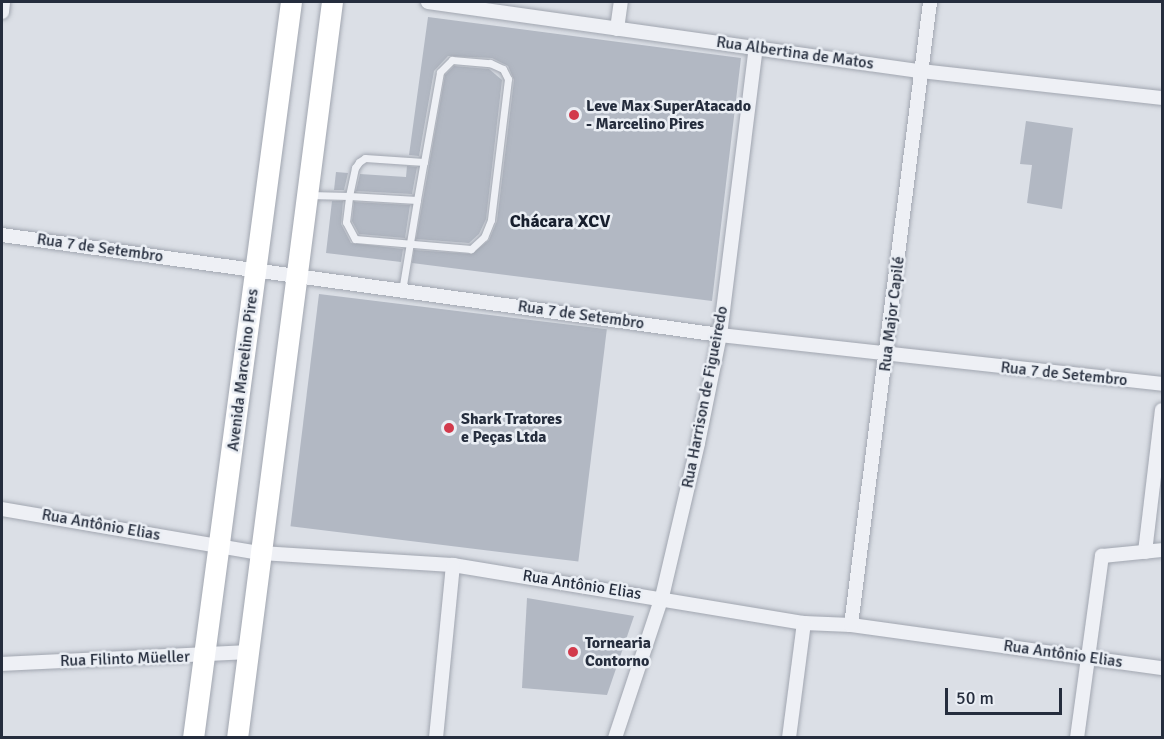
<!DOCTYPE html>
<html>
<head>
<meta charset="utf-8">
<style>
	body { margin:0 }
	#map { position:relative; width:1164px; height:739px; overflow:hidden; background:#dbdfe6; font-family:Signika,sans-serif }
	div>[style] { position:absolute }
	.building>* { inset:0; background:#b2b8c3; transform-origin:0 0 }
	.roads { filter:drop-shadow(0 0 2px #a1a6b0) drop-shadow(0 0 2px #a1a6b0) }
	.service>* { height:7px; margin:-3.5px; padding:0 3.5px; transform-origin:3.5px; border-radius:3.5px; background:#eef0f5 }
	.minor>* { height:14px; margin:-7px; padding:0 7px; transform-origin:7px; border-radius:7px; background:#eef0f5 }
	.primary>* { height:21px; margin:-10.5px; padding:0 10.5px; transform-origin:10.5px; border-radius:10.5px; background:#fff }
	.dots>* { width:16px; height:16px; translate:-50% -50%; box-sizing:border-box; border:3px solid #eaeef4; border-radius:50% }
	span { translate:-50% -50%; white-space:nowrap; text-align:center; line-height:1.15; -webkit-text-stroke:5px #eaeef4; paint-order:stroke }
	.street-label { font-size:16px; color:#252d3d }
	.poi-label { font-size:16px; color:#252d3d; font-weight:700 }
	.left { translate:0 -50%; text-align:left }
	.neighbourhood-label { font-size:18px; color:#171e2d; font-weight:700 }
	.frame { position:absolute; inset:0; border:3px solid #252d3d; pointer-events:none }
	.scale { position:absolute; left:945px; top:688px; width:117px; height:27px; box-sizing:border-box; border:3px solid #252d3d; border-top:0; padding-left:8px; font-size:18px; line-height:21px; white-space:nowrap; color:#252d3d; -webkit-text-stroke:4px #eaeef4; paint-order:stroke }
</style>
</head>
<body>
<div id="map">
	<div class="building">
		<i style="clip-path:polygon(428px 17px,741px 58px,712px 301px,412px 263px,414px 250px,472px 254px,489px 240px,497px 221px,514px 80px,508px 66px,492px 58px,448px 56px,434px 71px,419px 156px,409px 155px)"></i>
		<i style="clip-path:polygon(454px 66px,489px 69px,502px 80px,486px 219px,479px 234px,469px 243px,416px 239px,445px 75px)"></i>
		<i style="clip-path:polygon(1026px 121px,1073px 128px,1062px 209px,1027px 203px,1032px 165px,1020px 164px)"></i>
		<i style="clip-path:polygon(407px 166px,417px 167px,412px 194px,356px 191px,360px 174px,406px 177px)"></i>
		<i style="clip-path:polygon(336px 172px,348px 173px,344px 190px,334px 190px)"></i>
		<i style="clip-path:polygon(332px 201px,343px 201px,341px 224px,351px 243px,403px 249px,401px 262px,326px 253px)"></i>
		<i style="clip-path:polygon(354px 202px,410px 205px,405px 238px,359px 234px,352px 221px)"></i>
		<i style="left:319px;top:294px;width:290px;height:234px;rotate:7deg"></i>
		<i style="clip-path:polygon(527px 598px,634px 616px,607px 695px,522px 688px)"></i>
	</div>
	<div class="roads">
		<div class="service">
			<i style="left:309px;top:195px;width:40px;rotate:1.4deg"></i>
			<i style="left:349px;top:196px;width:68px;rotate:3.4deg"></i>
			<i style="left:417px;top:200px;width:39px;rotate:-80deg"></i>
			<i style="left:424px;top:162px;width:91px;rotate:-79.9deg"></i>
			<i style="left:440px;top:72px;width:17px;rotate:-45deg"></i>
			<i style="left:452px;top:60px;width:38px;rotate:5deg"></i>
			<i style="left:490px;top:63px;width:14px;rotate:25deg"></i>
			<i style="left:503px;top:69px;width:11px;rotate:63deg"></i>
			<i style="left:508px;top:79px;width:142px;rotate:96.9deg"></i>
			<i style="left:491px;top:220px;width:18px;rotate:112deg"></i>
			<i style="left:484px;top:237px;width:18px;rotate:137deg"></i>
			<i style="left:471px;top:249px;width:116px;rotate:-175.1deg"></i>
			<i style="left:355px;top:239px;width:19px;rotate:-118deg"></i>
			<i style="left:346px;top:222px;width:26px;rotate:-83deg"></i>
			<i style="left:349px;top:196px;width:29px;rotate:-78deg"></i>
			<i style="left:355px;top:168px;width:7px;rotate:-56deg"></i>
			<i style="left:359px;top:162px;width:7px;rotate:-34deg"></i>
			<i style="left:365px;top:158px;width:59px;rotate:3.9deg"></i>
			<i style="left:402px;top:291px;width:92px;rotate:-80.6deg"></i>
		</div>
		<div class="minor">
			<i style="left:428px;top:2px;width:498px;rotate:8deg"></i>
			<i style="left:921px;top:71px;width:243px;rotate:6.4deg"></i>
			<i style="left:2px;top:12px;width:10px;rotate:-84deg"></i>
			<i style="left:617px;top:29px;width:27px;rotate:-82deg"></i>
			<i style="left:2px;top:235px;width:725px;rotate:7.93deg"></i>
			<i style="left:720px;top:335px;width:445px;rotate:6.3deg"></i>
			<i style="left:2px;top:509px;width:262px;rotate:9.7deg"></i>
			<i style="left:260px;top:553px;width:193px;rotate:3.6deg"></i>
			<i style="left:453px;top:565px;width:356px;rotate:9.4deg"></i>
			<i style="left:804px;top:623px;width:47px;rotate:2.4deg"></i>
			<i style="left:851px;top:625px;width:314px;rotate:7.9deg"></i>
			<i style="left:1145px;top:552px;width:143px;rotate:-83.2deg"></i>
			<i style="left:851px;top:625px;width:628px;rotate:-82.77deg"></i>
			<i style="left:2px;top:664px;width:246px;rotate:-2.8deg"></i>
			<i style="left:436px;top:738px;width:174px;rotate:-84.4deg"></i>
			<i style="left:615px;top:738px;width:149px;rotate:-71.6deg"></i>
			<i style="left:662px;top:597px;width:158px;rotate:-76.8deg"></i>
			<i style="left:698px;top:443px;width:110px;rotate:-78.5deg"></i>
			<i style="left:720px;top:335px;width:290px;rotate:-82.9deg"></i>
			<i style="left:789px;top:738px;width:116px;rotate:-82.6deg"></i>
			<i style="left:1077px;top:738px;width:184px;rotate:-82.2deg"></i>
			<i style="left:1102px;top:556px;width:60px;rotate:-5.7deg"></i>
		</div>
		<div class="primary">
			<i style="left:193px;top:738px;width:742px;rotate:-82.42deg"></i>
			<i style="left:237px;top:738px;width:742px;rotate:-82.65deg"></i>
		</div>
	</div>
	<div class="dots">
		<i style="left:574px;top:115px;background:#d23a4c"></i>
		<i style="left:449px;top:428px;background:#d23a4c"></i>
		<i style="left:573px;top:652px;background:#d23a4c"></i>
	</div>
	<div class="street-label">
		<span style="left:795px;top:53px;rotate:8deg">Rua Albertina de Matos</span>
		<span style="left:100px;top:248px;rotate:8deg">Rua 7 de Setembro</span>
		<span style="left:892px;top:314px;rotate:-83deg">Rua Major Capilé</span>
		<span style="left:581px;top:315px;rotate:8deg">Rua 7 de Setembro</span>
		<span style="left:243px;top:370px;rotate:-83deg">Avenida Marcelino Pires</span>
		<span style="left:1064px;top:374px;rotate:6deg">Rua 7 de Setembro</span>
		<span style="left:705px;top:397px;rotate:-79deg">Rua Harrison de Figueiredo</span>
		<span style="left:101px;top:525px;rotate:10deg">Rua Antônio Elias</span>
		<span style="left:582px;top:585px;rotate:9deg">Rua Antônio Elias</span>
		<span style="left:1063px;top:654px;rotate:8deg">Rua Antônio Elias</span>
		<span style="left:125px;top:659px;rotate:-2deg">Rua Filinto Müeller</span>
	</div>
	<div class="poi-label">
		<span class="left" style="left:586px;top:115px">Leve Max SuperAtacado<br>- Marcelino Pires</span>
		<span class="left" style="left:461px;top:428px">Shark Tratores<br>e Peças Ltda</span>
		<span class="left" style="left:585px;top:652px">Tornearia<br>Contorno</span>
	</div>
	<div class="neighbourhood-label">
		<span style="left:560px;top:221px">Chácara XCV</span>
	</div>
	<div class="frame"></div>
	<div class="scale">50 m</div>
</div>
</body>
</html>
